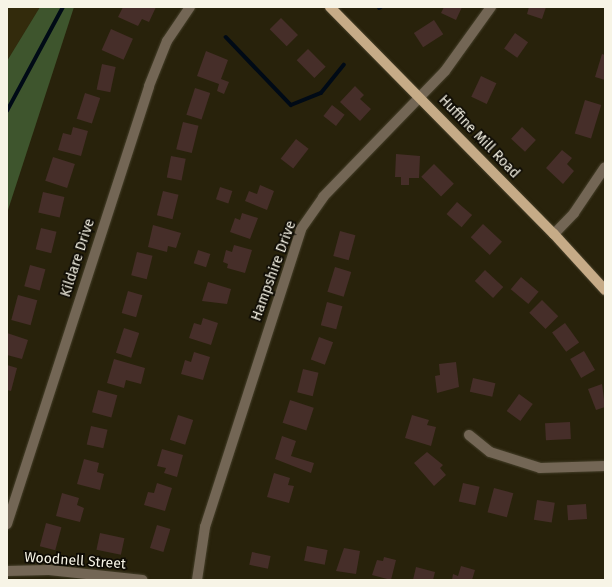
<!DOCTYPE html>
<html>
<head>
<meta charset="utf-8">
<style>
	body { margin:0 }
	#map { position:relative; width:612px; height:587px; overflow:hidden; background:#28220b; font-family:"Fira Sans",sans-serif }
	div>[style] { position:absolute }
	.built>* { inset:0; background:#332b0c }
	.forest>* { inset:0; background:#3e552d }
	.stream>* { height:3.5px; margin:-1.75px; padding:0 1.75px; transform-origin:1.75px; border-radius:1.75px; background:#000a16 }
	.building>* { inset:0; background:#462e29; transform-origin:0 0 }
	.roads { filter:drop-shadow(0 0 1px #453f2a) drop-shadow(0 0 1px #453f2a) }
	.minor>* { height:10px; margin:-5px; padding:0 5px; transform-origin:5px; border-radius:5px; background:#736655 }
	.major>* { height:10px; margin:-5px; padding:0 5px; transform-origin:5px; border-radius:5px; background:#c6ab87 }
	span { translate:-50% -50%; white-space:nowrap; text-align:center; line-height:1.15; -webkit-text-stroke:3.5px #0e0b04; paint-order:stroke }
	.street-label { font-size:14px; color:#f7f4e6 }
	.frame { position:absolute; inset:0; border:8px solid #f7f4e6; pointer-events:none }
</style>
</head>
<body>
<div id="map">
	<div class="built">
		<i style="clip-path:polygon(7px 7px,40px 7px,7px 61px)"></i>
	</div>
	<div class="forest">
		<i style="clip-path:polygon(40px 7px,74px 7px,7px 213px,7px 61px)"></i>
	</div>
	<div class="stream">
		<i style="left:379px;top:8px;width:2px;rotate:-27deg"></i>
		<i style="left:226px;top:37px;width:94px;rotate:46.3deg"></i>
		<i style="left:291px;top:105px;width:32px;rotate:-22deg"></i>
		<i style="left:321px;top:93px;width:36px;rotate:-51deg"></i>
		<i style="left:7px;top:111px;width:118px;rotate:-61.7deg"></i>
	</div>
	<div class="building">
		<i style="clip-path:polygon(123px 7px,156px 7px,149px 22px,142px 19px,138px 26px,118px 17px)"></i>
		<i style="clip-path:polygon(444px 7px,462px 7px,456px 20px,441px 13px)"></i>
		<i style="clip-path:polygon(529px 7px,546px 7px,542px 19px,527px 14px)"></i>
		<i style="left:281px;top:18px;width:24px;height:16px;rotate:45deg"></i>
		<i style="left:434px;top:20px;width:17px;height:24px;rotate:57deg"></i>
		<i style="left:111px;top:29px;width:24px;height:23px;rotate:24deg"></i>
		<i style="left:515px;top:33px;width:16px;height:19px;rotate:35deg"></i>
		<i style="left:308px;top:49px;width:25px;height:16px;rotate:45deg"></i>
		<i style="clip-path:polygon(206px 51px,228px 60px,221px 79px,229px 82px,224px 94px,217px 91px,219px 84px,197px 76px)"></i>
		<i style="clip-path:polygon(602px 54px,605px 55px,605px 80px,595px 77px)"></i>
		<i style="left:102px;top:64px;width:14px;height:26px;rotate:12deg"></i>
		<i style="left:481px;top:76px;width:17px;height:23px;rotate:25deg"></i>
		<i style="clip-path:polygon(355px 86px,364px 95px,360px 99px,371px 109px,360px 121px,340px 102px)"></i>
		<i style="left:195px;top:88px;width:16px;height:28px;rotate:18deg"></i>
		<i style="left:85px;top:93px;width:16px;height:27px;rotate:18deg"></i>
		<i style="left:585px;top:100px;width:17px;height:35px;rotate:17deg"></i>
		<i style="left:332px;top:105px;width:16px;height:14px;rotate:38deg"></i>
		<i style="left:183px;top:122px;width:16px;height:28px;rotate:14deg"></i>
		<i style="clip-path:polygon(73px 127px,88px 131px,81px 156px,58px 150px,63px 133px,71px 135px)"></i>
		<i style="left:522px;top:127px;width:19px;height:16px;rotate:43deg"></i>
		<i style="left:296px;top:139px;width:16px;height:25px;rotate:38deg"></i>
		<i style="clip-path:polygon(562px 150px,572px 158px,567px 164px,574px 171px,563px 184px,546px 168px)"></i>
		<i style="clip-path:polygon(396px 154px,420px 156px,419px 178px,409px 178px,409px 185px,401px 185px,401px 177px,395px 177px)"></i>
		<i style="left:171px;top:156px;width:15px;height:22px;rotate:11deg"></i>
		<i style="left:53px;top:157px;width:23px;height:25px;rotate:18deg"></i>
		<i style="left:434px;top:164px;width:28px;height:18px;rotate:45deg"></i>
		<i style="clip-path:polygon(260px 185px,274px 191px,267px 210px,245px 201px,249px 191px,257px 194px)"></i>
		<i style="left:220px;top:187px;width:13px;height:13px;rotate:18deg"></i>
		<i style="left:163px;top:191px;width:16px;height:25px;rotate:14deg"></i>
		<i style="left:43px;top:192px;width:22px;height:21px;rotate:13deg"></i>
		<i style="left:457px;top:202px;width:20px;height:16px;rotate:41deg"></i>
		<i style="clip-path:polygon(242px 213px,258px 218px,250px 239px,230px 232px,235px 218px,240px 220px)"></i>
		<i style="left:483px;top:224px;width:26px;height:18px;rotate:43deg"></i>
		<i style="clip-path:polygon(153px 225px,181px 233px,176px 248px,168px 246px,167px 252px,148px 247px)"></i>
		<i style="left:41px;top:228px;width:16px;height:22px;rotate:14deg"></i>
		<i style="left:340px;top:231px;width:16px;height:26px;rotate:15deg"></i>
		<i style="clip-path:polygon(234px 245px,252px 250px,245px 273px,227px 268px,228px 264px,223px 262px,226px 250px,232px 252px)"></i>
		<i style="left:198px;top:250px;width:13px;height:14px;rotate:18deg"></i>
		<i style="left:137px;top:252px;width:16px;height:24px;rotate:14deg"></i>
		<i style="left:30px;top:265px;width:16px;height:22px;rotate:15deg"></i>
		<i style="left:335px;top:267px;width:17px;height:26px;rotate:17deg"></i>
		<i style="left:485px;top:270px;width:25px;height:15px;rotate:43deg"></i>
		<i style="left:521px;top:277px;width:23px;height:16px;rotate:40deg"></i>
		<i style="clip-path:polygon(208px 282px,231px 289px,227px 304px,202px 301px)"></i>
		<i style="left:128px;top:291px;width:15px;height:23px;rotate:16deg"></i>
		<i style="left:18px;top:295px;width:20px;height:26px;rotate:15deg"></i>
		<i style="left:542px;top:300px;width:23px;height:18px;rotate:45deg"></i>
		<i style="left:327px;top:302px;width:16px;height:24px;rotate:15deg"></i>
		<i style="clip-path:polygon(203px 318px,218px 323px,211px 345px,189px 338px,194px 323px,201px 325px)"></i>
		<i style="left:565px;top:323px;width:24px;height:16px;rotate:54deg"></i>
		<i style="left:124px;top:328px;width:16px;height:26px;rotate:18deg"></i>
		<i style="clip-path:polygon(7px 333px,28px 340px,22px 359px,7px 355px)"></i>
		<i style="left:319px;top:337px;width:15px;height:24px;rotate:20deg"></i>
		<i style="left:584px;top:351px;width:22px;height:16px;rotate:60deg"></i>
		<i style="clip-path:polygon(194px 352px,210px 357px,203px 380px,181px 374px,185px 360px,191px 362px)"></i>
		<i style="clip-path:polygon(114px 359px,145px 368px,141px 384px,126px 380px,124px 388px,107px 383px)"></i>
		<i style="clip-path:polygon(456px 362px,459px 387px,437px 393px,435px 376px,440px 375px,439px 364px)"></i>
		<i style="clip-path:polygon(7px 365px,17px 368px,11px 391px,7px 390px)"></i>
		<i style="left:303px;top:369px;width:16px;height:24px;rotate:14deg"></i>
		<i style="left:473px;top:378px;width:23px;height:14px;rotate:13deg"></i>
		<i style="clip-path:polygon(602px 384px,605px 407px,596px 410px,588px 389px)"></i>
		<i style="left:98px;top:390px;width:20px;height:23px;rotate:15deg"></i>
		<i style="left:519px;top:394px;width:17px;height:21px;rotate:36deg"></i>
		<i style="left:290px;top:400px;width:25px;height:24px;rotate:18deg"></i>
		<i style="left:178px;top:415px;width:16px;height:26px;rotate:18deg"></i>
		<i style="clip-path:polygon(412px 415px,429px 420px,427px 425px,436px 427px,431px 446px,405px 438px)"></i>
		<i style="left:570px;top:422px;width:17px;height:25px;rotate:87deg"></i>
		<i style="left:91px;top:426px;width:17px;height:19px;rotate:13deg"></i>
		<i style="clip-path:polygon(282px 436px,296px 441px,291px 456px,314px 463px,311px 473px,275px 459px)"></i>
		<i style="clip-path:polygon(162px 449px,183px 455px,177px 477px,164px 473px,166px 468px,157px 466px)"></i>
		<i style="clip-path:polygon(427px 452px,443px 465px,440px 468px,446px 475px,434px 486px,414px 463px)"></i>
		<i style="clip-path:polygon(84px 459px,99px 463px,97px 472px,104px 474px,100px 490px,77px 484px)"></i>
		<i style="clip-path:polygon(274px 473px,290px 478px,288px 485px,294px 486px,289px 503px,267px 497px)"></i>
		<i style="clip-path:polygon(157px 483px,172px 488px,165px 511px,144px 505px,148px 492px,154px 493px)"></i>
		<i style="left:463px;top:483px;width:17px;height:19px;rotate:13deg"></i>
		<i style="left:494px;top:488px;width:20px;height:25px;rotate:15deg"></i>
		<i style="clip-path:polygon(62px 493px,79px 498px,77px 505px,84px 508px,80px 522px,56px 516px)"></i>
		<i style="left:537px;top:500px;width:18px;height:20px;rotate:9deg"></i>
		<i style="left:586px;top:504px;width:15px;height:19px;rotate:86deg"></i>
		<i style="left:46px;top:523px;width:16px;height:24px;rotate:15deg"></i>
		<i style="left:157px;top:525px;width:14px;height:24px;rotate:17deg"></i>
		<i style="left:100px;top:533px;width:25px;height:17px;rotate:12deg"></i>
		<i style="left:307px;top:546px;width:21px;height:15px;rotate:11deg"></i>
		<i style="clip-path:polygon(344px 548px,360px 551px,356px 574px,336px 571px)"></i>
		<i style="left:252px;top:552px;width:19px;height:13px;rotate:12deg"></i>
		<i style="clip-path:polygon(384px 557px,396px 560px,391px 580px,372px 575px,377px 560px,383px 561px)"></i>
		<i style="clip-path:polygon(461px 566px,475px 570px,472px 580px,452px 580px,453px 574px,458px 576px)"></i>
		<i style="clip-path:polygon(416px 567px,435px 572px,433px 580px,413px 580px)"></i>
	</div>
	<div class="roads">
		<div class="minor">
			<i style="left:554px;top:234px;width:29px;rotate:-46deg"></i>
			<i style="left:574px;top:213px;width:55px;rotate:-56deg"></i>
			<i style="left:469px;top:435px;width:27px;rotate:39deg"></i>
			<i style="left:490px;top:452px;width:52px;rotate:17.7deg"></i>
			<i style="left:540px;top:468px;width:65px;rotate:-1.8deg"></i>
			<i style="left:7px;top:524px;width:460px;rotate:-72deg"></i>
			<i style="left:149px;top:86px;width:48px;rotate:-68.2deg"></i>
			<i style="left:167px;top:41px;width:41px;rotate:-55.9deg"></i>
			<i style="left:7px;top:571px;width:42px;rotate:-1.4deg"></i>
			<i style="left:49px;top:570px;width:94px;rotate:6.1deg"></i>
			<i style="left:197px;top:580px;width:54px;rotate:-81.4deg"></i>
			<i style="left:205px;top:527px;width:313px;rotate:-72.1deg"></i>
			<i style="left:301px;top:229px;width:39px;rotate:-55deg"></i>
			<i style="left:323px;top:197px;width:175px;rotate:-45.9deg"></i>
			<i style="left:445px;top:71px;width:79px;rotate:-54.3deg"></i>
		</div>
		<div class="major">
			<i style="left:330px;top:7px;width:319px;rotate:45.4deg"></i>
			<i style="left:554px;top:234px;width:76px;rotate:47.7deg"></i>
		</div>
	</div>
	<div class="street-label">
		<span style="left:479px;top:137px;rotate:46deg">Huffine Mill Road</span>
		<span style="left:78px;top:258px;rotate:-72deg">Kildare Drive</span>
		<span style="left:274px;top:271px;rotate:-70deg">Hampshire Drive</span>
		<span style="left:75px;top:561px;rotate:4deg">Woodnell Street</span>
	</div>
	<div class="frame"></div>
</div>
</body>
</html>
